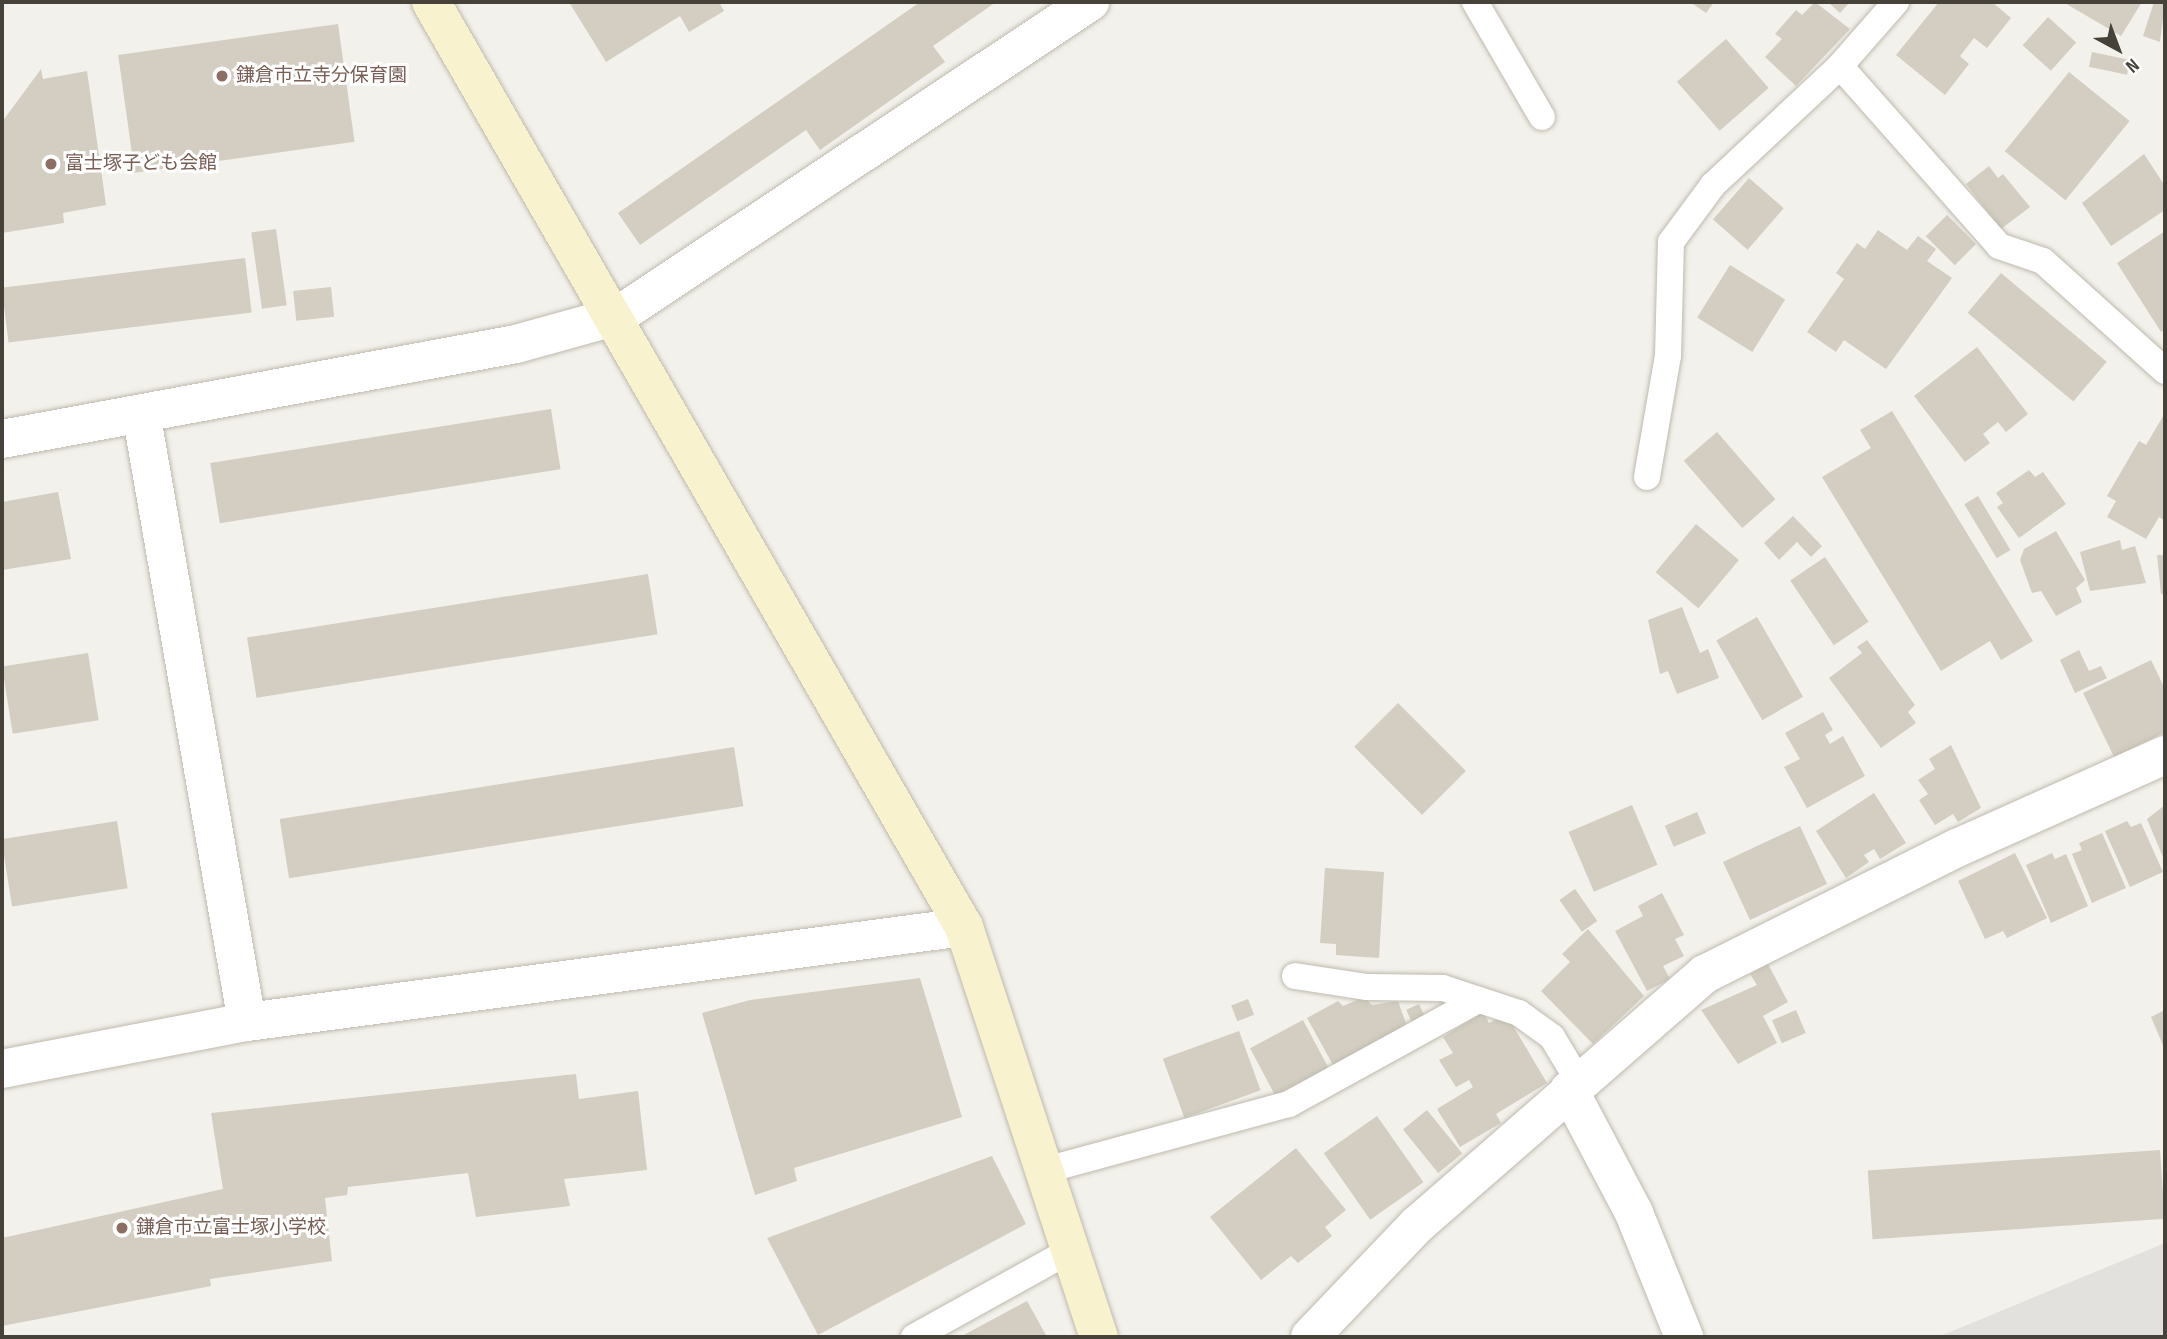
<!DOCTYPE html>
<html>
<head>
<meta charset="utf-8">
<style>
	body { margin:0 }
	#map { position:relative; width:2167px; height:1339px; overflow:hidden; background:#f3f1eb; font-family:"Sofia Sans Condensed","Noto Sans JP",sans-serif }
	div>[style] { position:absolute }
	.parking>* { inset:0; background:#e2e1de }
	.building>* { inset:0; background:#d3cec1; transform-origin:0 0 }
	.roads { filter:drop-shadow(0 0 2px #bebaae) drop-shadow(0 0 2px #bebaae) }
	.lane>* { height:26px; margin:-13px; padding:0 13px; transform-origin:13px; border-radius:13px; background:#fff }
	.street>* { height:38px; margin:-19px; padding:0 19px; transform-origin:19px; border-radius:19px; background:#fff }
	.secondary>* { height:38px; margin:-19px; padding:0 19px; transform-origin:19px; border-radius:19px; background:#f8f2cf }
	.dots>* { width:19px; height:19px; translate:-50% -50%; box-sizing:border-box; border:4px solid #fff; border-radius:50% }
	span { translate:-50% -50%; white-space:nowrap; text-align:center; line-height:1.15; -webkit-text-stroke:6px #fff; paint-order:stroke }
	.education-label { font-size:19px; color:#785e54 }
	.left { translate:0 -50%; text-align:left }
	.frame { position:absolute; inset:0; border:4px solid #464239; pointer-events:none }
	.north { position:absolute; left:2083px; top:14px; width:70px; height:70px; -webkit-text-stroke:5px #fff; paint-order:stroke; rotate:139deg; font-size:19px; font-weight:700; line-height:28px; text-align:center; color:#464239 }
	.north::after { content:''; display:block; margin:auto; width:24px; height:32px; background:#464239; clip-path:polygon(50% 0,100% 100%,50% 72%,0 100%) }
</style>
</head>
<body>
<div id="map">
	<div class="parking">
		<i style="clip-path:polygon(2165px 1243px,2165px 1337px,1938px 1337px)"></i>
	</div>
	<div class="building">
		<i style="clip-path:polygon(569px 2px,719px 2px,724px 11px,689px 32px,680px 16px,606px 62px)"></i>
		<i style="clip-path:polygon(920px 2px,996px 2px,933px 46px,945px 62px,820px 150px,806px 130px,640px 245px,618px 213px)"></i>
		<i style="clip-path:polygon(1690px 2px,1714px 2px,1706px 13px)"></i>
		<i style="clip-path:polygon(1815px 2px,1850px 29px,1796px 86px,1765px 57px,1782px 39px,1775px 34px,1796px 10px,1802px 15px)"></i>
		<i style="clip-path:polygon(1828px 2px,1850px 2px,1840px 13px)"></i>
		<i style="clip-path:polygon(1939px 2px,1992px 2px,2011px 18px,1987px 48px,1974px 38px,1960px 56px,1969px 64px,1945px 95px,1896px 55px)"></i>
		<i style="clip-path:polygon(2063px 2px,2142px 2px,2121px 36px)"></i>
		<i style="clip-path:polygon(2154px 2px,2165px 2px,2160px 42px,2143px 36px)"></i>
		<i style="left:2048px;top:17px;width:38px;height:38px;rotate:42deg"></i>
		<i style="left:338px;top:24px;width:119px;height:222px;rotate:82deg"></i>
		<i style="left:1726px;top:39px;width:65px;height:65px;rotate:49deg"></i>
		<i style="left:2092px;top:52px;width:39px;height:15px;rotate:12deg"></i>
		<i style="clip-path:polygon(41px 69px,43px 79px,87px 71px,106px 205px,63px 213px,64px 223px,2px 233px,2px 122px)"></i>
		<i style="left:2069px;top:72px;width:78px;height:102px;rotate:39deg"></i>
		<i style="clip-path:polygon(2144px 154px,2165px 186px,2165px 210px,2111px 246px,2082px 203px)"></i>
		<i style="clip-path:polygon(1989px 166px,1998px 178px,2003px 174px,2030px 207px,2001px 229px,1966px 184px)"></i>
		<i style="left:1749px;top:178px;width:46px;height:55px;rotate:41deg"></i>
		<i style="left:1947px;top:215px;width:41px;height:30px;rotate:45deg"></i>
		<i style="left:276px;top:229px;width:77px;height:25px;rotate:82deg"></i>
		<i style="clip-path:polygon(1878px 230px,1907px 250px,1918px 236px,1936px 249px,1927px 261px,1952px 278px,1886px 369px,1844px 340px,1836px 352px,1807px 332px,1844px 279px,1836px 273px,1857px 243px,1865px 249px)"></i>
		<i style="clip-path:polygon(2165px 231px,2165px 329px,2161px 332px,2117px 263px)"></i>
		<i style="left:245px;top:258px;width:55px;height:245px;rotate:83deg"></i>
		<i style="left:1730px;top:265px;width:65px;height:62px;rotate:32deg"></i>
		<i style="left:2001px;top:273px;width:138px;height:52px;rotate:40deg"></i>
		<i style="left:331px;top:287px;width:30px;height:38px;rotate:84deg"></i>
		<i style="clip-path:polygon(1977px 347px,2028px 414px,2006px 432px,1998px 422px,1983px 434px,1990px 443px,1965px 462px,1914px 396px)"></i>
		<i style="left:551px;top:409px;width:61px;height:345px;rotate:81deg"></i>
		<i style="clip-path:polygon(1892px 411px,2033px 641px,2001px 660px,1990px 641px,1941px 671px,1822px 477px,1871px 448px,1860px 430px)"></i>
		<i style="clip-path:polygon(2165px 413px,2165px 521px,2159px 517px,2146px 539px,2107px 517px,2116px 501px,2107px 496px,2139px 441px,2146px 445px)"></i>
		<i style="left:1717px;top:432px;width:89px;height:44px;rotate:49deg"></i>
		<i style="clip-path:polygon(2029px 470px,2035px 477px,2043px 472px,2066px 504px,2019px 538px,1997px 507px,2003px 503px,1996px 493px)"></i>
		<i style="clip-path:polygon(58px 492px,71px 559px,2px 570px,2px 502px)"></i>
		<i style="left:1978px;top:496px;width:63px;height:16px;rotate:59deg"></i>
		<i style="clip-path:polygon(1793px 516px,1822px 546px,1811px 557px,1797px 542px,1779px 560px,1764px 543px)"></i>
		<i style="left:1696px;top:524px;width:56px;height:63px;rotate:40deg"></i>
		<i style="clip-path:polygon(2056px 531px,2085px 580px,2076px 588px,2082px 602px,2056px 616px,2041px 591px,2032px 593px,2020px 560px,2024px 549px)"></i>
		<i style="clip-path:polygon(2120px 540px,2122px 550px,2135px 546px,2146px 583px,2090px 591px,2080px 552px)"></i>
		<i style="clip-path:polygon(2157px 555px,2165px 555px,2165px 593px,2161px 594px)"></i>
		<i style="left:1825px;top:557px;width:78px;height:42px;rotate:56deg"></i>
		<i style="left:648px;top:574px;width:61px;height:406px;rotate:81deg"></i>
		<i style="clip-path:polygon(1682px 607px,1700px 653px,1708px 649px,1719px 678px,1677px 694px,1668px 671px,1660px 674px,1648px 620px)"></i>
		<i style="left:1757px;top:617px;width:92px;height:47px;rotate:60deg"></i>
		<i style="clip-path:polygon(1867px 640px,1915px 705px,1908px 712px,1916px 723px,1881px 748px,1829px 678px,1862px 653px,1857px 647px)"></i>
		<i style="clip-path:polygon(2079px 650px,2089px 671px,2101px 666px,2107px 678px,2075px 693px,2060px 660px)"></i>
		<i style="left:88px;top:653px;width:68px;height:87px;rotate:81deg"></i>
		<i style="clip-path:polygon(2151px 660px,2165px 689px,2165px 732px,2114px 757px,2083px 693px)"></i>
		<i style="left:1398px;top:703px;width:96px;height:62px;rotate:45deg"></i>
		<i style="clip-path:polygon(1823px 712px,1833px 730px,1825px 735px,1830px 744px,1843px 736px,1865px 776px,1807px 808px,1784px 767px,1800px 759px,1785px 733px)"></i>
		<i style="clip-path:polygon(1951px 745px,1981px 808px,1958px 822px,1953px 814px,1935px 825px,1919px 800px,1928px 794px,1918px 780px,1935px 769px,1929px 759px)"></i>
		<i style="left:734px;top:747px;width:60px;height:460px;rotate:81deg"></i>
		<i style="clip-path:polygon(1874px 793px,1906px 843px,1880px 859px,1874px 849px,1864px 855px,1869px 862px,1846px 878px,1816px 831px)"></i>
		<i style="left:1632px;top:805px;width:65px;height:69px;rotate:67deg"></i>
		<i style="clip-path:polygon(2165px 805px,2165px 862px,2147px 819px)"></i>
		<i style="left:1697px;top:812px;width:23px;height:35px;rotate:67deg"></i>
		<i style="left:117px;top:821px;width:68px;height:117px;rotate:81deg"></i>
		<i style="clip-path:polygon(2127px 821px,2131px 827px,2141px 823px,2163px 872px,2130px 887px,2105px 831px)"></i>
		<i style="left:1800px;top:826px;width:64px;height:85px;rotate:65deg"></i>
		<i style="clip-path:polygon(2102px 833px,2126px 888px,2092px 903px,2072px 854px,2082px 850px,2079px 843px)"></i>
		<i style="clip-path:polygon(2015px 853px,2047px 918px,2007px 938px,2003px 931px,1985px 939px,1958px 881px)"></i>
		<i style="clip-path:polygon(2052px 853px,2055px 859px,2066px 854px,2088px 906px,2051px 923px,2026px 865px)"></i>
		<i style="clip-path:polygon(1325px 868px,1384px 872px,1379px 958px,1336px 955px,1336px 944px,1320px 943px)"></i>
		<i style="left:1575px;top:889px;width:39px;height:19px;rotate:55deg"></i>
		<i style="clip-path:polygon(1662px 893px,1684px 935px,1675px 939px,1684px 956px,1663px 966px,1670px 979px,1647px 991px,1615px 931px,1643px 916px,1638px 906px)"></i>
		<i style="clip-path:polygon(1588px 929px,1644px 996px,1593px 1044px,1541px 991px,1570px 962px,1562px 954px)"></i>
		<i style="clip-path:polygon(1768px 964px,1788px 1002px,1763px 1016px,1777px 1043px,1738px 1064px,1701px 1010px,1757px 985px,1750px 974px)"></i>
		<i style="clip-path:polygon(920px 978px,962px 1117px,794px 1168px,797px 1181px,755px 1195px,702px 1013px,750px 1000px)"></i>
		<i style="clip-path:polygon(1364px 997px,1372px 1005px,1398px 1001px,1408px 1029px,1333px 1065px,1307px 1018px,1338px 1001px,1343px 1006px)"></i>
		<i style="left:1248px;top:999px;width:17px;height:18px;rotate:69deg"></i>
		<i style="left:1419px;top:1004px;width:20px;height:14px;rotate:66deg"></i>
		<i style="left:1796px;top:1010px;width:25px;height:26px;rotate:67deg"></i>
		<i style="clip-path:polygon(2165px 1010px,2165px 1050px,2151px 1017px)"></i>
		<i style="clip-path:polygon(1483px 1012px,1489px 1023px,1506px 1014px,1547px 1083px,1496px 1114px,1501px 1123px,1460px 1147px,1437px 1109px,1473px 1087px,1469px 1080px,1456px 1087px,1439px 1060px,1453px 1053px,1443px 1037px)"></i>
		<i style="left:1303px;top:1020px;width:54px;height:60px;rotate:62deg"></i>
		<i style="left:1239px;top:1031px;width:63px;height:81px;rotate:70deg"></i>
		<i style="clip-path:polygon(576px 1074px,579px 1099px,638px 1091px,647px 1170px,564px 1179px,570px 1206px,476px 1217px,468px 1173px,348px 1187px,347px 1195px,325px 1198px,332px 1261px,210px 1279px,211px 1286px,2px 1326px,2px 1238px,223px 1189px,211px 1113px)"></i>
		<i style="left:1427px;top:1110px;width:56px;height:31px;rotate:51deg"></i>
		<i style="left:1377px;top:1116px;width:81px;height:65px;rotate:55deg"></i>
		<i style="clip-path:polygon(1296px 1148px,1346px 1210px,1325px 1227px,1332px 1236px,1298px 1263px,1291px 1256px,1261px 1280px,1210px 1217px)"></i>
		<i style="left:2160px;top:1150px;width:69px;height:293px;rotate:86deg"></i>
		<i style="clip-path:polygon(992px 1156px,1026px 1224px,818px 1335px,767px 1238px)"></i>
		<i style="clip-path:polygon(1027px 1301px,1047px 1337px,960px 1337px)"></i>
	</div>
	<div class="roads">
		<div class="lane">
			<i style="left:1475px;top:2px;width:133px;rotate:59.8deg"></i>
			<i style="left:1896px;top:2px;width:85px;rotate:131.2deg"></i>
			<i style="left:1840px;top:66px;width:240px;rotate:48.5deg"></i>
			<i style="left:1999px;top:246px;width:46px;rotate:18.8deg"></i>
			<i style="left:2043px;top:261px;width:164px;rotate:42deg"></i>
			<i style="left:1647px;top:477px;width:123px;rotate:-80.2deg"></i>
			<i style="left:1668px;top:356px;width:114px;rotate:-88.5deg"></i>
			<i style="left:1671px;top:242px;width:71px;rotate:-53.6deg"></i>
			<i style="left:1713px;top:185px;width:174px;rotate:-43.1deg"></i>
			<i style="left:1295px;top:976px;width:73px;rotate:8.7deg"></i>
			<i style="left:1367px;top:987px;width:76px;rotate:0.8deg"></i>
			<i style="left:1443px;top:988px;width:80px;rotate:18.2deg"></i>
			<i style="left:1519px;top:1013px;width:41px;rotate:36deg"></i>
			<i style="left:1552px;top:1037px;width:50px;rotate:58.8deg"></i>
			<i style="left:1046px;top:1170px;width:252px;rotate:-15.2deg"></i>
			<i style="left:1289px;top:1104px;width:216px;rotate:-28.8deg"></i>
			<i style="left:914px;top:1337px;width:177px;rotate:-29deg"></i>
		</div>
		<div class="street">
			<i style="left:142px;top:418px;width:613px;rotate:80.14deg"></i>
			<i style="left:2px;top:439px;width:523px;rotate:-10.47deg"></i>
			<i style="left:516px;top:344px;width:105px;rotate:-15.5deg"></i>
			<i style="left:617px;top:316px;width:568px;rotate:-33.58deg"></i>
			<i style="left:2px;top:1069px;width:249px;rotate:-10.9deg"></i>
			<i style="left:247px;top:1022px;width:723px;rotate:-7.55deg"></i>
			<i style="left:1569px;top:1090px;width:139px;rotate:62.1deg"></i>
			<i style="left:1634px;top:1213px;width:134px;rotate:68deg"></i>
			<i style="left:1310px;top:1337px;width:155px;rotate:-46.3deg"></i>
			<i style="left:1417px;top:1225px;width:382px;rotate:-41.1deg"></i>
			<i style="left:1705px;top:974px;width:282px;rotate:-26.6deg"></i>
			<i style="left:1957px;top:848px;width:228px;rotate:-24.1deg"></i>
		</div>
		<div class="secondary">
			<i style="left:431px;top:2px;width:1068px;rotate:60.05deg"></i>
			<i style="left:964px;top:927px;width:432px;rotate:71.8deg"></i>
		</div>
	</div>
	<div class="dots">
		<i style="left:222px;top:76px;background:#8d6e63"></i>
		<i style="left:51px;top:164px;background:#8d6e63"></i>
		<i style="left:122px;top:1228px;background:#8d6e63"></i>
	</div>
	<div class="education-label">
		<span class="left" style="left:236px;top:76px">鎌倉市立寺分保育園</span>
		<span class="left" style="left:65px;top:164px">富士塚子ども会館</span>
		<span class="left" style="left:136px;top:1228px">鎌倉市立富士塚小学校</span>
	</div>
	<div class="frame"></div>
	<div class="north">N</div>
</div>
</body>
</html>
